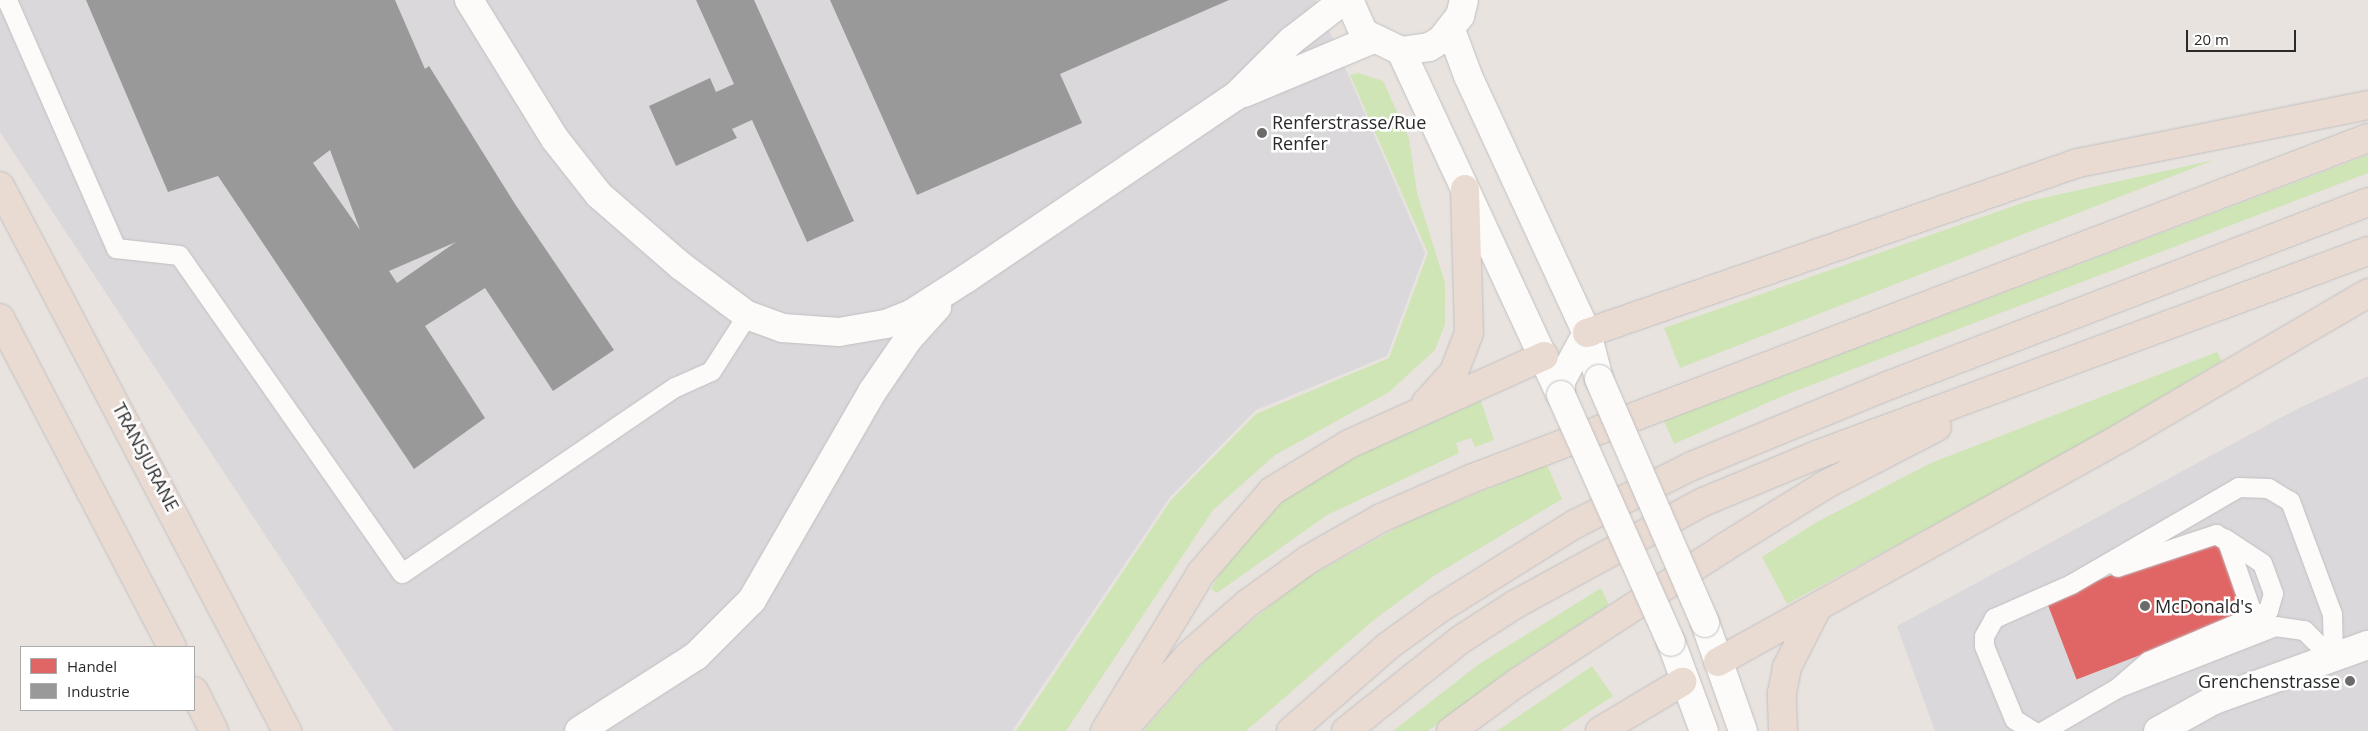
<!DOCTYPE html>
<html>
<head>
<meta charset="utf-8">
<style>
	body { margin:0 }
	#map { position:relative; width:2368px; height:731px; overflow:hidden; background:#e8e3df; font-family:"Open Sans",sans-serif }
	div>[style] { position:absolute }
	.industrial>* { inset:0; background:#dbd8db }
	.green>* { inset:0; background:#cfe5b6 }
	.shops>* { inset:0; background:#e06666; transform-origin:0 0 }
	.industry>* { inset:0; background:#999 }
	.roads { filter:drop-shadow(0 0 1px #c1c0c1) drop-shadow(0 0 1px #c1c0c1) }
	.service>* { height:19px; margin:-9.5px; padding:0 9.5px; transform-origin:9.5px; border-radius:9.5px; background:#fcfbfa }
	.minor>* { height:28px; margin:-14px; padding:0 14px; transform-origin:14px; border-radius:14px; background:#fcfbfa }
	.secondary>* { height:28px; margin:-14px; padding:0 14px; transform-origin:14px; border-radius:14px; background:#fcfbfa }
	.motorway>* { height:28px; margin:-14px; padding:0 14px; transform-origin:14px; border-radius:14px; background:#e9dad2 }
	.bridges { filter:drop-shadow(0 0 1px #c1c0c1) drop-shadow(0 0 1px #c1c0c1) }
	.secondary-bridge>* { height:28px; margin:-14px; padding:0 14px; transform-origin:14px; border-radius:14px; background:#fcfbfa }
	.dots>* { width:14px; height:14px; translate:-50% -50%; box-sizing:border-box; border:2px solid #fff; border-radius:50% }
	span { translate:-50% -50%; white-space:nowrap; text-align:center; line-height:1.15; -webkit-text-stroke:5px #fff; paint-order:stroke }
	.poi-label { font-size:18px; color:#2a2a2a }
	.left { translate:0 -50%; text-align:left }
	.right { translate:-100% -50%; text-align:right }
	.street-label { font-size:18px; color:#2a2a2a }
	.legend { position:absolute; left:20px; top:646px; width:175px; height:65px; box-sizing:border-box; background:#fff; border:1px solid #aaa; margin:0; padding:6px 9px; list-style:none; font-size:15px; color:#2a2a2a }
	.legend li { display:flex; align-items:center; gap:10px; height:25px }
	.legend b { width:25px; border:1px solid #aaa }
	.scale { position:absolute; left:2186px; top:30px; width:110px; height:22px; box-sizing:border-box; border:2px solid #2a2a2a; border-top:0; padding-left:6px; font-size:15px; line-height:18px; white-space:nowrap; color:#2a2a2a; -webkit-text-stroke:4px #fff; paint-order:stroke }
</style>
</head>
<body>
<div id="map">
	<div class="industrial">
		<i style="clip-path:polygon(0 0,1316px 0,1425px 253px,1387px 356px,1256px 410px,1170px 497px,1012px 731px,394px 731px,0 132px)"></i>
		<i style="clip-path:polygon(2368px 376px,2368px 731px,1935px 731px,1897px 626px,2295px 410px)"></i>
	</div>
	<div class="green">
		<i style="clip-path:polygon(1358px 73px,1383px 81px,1409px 138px,1417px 193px,1445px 283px,1445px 324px,1435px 350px,1389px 392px,1275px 455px,1213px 510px,1066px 731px,1016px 731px,1171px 500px,1256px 414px,1389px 358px,1428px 253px,1350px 75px)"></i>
		<i style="clip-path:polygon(2368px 155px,2368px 173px,1785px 395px,1674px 444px,1664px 421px)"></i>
		<i style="clip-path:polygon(2214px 160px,1680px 368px,1664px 328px,2025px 202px)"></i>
		<i style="clip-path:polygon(2217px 352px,2222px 361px,2060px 457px,1787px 604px,1762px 557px,1817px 522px,1931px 463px)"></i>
		<i style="clip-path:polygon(1481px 401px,1494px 440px,1475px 447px,1471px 438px,1456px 443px,1459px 453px,1327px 515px,1217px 593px,1211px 589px,1227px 561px,1285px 499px,1341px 463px)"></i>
		<i style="clip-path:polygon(1547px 465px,1562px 499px,1435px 575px,1375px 619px,1246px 731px,1143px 731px,1213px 652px,1301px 581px,1409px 521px)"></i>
		<i style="clip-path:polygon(1601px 588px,1609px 605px,1519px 663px,1428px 731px,1393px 731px,1479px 664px)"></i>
		<i style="clip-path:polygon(1592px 666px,1613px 696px,1560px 731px,1497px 731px)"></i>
	</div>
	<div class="shops">
		<i style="left:2216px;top:535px;width:85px;height:182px;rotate:69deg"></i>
	</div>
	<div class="industry">
		<i style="clip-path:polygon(evenodd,86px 0,395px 0,425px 69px,429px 66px,515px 204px,614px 350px,553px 391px,485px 288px,425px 326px,485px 418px,414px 469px,218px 176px,168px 192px,86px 0,330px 150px,360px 230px,313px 163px,330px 150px,86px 0,456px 242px,397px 283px,389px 271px,456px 242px)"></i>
		<i style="clip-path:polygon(696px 0,754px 0,854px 221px,807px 242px,752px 120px,732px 129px,737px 138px,676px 166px,649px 106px,710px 78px,716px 92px,734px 84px)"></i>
		<i style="clip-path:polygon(830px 0,1229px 0,1060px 74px,1082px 123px,917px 195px)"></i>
	</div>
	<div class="roads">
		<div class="service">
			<i style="left:7px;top:0;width:271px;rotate:66.3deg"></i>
			<i style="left:116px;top:248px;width:63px;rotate:6.3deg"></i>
			<i style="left:179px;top:255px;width:388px;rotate:55deg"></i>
			<i style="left:402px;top:573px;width:330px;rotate:-34.3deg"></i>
			<i style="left:675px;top:387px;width:39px;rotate:-24deg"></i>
			<i style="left:711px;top:371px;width:67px;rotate:-57.3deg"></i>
			<i style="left:2224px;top:538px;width:45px;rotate:33.3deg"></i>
			<i style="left:2262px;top:563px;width:32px;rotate:70deg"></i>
			<i style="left:2273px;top:593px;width:18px;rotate:106deg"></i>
			<i style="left:2268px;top:610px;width:26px;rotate:157deg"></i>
			<i style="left:2117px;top:688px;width:41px;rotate:-41.1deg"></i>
			<i style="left:2148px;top:661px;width:104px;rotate:-23.1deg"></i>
			<i style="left:2244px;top:620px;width:12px;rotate:-55deg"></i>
			<i style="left:2251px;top:610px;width:73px;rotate:-109.2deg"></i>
			<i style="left:2227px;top:541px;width:13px;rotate:-148deg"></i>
			<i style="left:2216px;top:534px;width:104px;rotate:161.6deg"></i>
			<i style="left:2033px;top:731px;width:22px;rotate:-148deg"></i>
			<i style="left:2014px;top:719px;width:79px;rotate:-112.3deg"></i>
			<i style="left:1984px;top:646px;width:10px;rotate:-90deg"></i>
			<i style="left:1984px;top:636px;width:21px;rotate:-61deg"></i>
			<i style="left:1994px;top:618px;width:84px;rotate:-23.8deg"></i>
			<i style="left:2071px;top:584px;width:193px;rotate:-30.1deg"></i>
			<i style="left:2238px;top:487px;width:30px;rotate:2deg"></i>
			<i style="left:2268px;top:488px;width:26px;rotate:31deg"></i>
			<i style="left:2290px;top:501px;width:121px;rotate:69.6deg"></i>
			<i style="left:2332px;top:614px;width:45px;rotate:88.7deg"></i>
			<i style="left:2043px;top:731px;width:86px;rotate:-30.2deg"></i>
			<i style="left:2117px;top:688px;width:170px;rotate:-21.4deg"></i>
			<i style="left:2275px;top:626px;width:29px;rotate:8deg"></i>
			<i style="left:2304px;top:630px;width:41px;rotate:45deg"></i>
		</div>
		<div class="minor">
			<i style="left:469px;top:0;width:163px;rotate:58.3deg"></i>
			<i style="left:555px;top:139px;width:71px;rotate:51.8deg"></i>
			<i style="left:599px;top:195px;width:108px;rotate:40.9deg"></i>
			<i style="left:681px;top:266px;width:82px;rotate:36.6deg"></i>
			<i style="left:747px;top:315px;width:38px;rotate:20deg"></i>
			<i style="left:783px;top:328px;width:56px;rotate:4.1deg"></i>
			<i style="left:839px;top:332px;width:48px;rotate:-9.7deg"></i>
			<i style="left:886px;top:324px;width:27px;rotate:-22deg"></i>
			<i style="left:911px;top:314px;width:67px;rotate:-32.7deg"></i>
			<i style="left:967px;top:278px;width:325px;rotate:-34.1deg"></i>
			<i style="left:1236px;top:96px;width:78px;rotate:-45deg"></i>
			<i style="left:1291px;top:41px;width:67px;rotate:-37.7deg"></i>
			<i style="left:1244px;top:93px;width:138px;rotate:-22.7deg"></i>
			<i style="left:579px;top:731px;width:139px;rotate:-32.7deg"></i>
			<i style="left:696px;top:656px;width:79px;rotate:-45deg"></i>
			<i style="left:752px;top:600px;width:240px;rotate:-60deg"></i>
			<i style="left:872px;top:392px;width:65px;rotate:-55.6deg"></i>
			<i style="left:909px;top:338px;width:42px;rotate:-47.9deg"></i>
			<i style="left:2158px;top:731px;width:64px;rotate:-29deg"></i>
			<i style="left:2214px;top:700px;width:164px;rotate:-19.7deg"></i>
		</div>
		<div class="secondary">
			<i style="left:1349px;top:0;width:36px;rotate:66deg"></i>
			<i style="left:1364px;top:33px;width:41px;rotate:25.9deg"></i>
			<i style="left:1401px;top:51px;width:28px;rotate:-8deg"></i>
			<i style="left:1429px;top:47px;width:14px;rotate:-30deg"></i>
			<i style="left:1441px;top:40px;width:31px;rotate:-52deg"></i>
			<i style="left:1460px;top:16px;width:16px;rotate:-76deg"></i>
			<i style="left:1451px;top:30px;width:49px;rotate:69.7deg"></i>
			<i style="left:1468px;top:76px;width:283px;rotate:65.2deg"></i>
			<i style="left:1587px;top:333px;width:48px;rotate:75.4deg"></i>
			<i style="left:1401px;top:51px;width:379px;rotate:65.1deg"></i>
			<i style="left:1561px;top:395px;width:14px;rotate:-90deg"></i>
			<i style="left:1561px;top:381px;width:55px;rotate:-61.6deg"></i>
			<i style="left:1705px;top:623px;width:114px;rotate:70.6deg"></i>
			<i style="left:1671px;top:642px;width:95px;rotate:69.7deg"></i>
		</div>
		<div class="motorway">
			<i style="left:0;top:186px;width:616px;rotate:62.23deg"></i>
			<i style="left:0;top:318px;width:371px;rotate:62.4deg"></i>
			<i style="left:1587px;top:333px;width:520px;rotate:-19.1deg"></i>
			<i style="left:2078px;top:163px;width:296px;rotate:-11.3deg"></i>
			<i style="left:1426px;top:403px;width:42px;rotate:-47.9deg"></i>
			<i style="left:1454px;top:372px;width:42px;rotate:-69deg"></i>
			<i style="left:1469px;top:333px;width:144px;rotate:-91.6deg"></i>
			<i style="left:1718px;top:662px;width:468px;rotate:-29.1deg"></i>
			<i style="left:2127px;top:434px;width:279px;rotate:-30.3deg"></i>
			<i style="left:194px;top:691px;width:45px;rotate:63.4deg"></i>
			<i style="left:1105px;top:731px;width:185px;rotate:-58.7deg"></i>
			<i style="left:1201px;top:573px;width:108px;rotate:-49.1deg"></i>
			<i style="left:1272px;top:491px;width:90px;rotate:-31.4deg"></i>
			<i style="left:1349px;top:444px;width:214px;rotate:-24.3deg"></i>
			<i style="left:1122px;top:731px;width:101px;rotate:-48.6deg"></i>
			<i style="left:1189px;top:655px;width:79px;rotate:-41.4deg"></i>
			<i style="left:1248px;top:603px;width:75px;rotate:-35.8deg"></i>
			<i style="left:1309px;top:559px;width:83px;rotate:-29.7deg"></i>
			<i style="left:1381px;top:518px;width:100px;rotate:-23.5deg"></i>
			<i style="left:1473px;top:478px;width:957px;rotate:-20.8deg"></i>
			<i style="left:1291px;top:731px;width:129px;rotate:-41.2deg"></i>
			<i style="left:1388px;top:646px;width:63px;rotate:-36deg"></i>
			<i style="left:1439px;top:609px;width:160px;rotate:-32deg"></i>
			<i style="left:1575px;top:524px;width:131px;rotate:-26.4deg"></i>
			<i style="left:1692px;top:466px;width:211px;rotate:-22.3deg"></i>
			<i style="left:1887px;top:386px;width:515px;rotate:-20.93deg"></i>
			<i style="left:1346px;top:731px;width:146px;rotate:-38.6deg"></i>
			<i style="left:1460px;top:640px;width:64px;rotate:-32.9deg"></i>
			<i style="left:1514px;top:605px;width:215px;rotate:-28.6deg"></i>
			<i style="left:1703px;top:502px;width:126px;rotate:-22.5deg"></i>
			<i style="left:1819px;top:454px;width:585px;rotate:-20.29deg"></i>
			<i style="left:1451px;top:731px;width:83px;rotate:-36.2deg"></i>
			<i style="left:1518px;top:682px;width:247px;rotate:-33.1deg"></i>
			<i style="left:1725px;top:547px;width:118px;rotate:-31.8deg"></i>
			<i style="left:1825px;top:485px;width:126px;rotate:-27.4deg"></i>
			<i style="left:1600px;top:731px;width:96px;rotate:-30.9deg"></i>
			<i style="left:1783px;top:731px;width:38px;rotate:-92deg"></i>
			<i style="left:1782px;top:693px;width:26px;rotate:-79deg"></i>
			<i style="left:1787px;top:667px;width:66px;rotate:-63deg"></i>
		</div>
	</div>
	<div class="bridges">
		<div class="secondary-bridge">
			<i style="left:1599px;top:379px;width:266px;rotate:66.5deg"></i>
			<i style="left:1561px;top:395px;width:270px;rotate:66deg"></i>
		</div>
	</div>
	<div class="dots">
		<i style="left:1262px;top:133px;background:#6c6b69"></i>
		<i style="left:2145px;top:606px;background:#6c6b69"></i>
		<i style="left:2350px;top:681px;background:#6c6b69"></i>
	</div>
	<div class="poi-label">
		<span class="left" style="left:1272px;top:133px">Renferstrasse/Rue<br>Renfer</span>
		<span class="left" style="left:2155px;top:606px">McDonald's</span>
		<span class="right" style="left:2340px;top:681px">Grenchenstrasse</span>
	</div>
	<div class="street-label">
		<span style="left:146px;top:457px;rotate:62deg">TRANSJURANE</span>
	</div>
	<ul class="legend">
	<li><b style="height:14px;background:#e06666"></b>Handel</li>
	<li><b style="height:14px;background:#999"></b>Industrie</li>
	</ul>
	<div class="scale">20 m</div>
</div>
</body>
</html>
